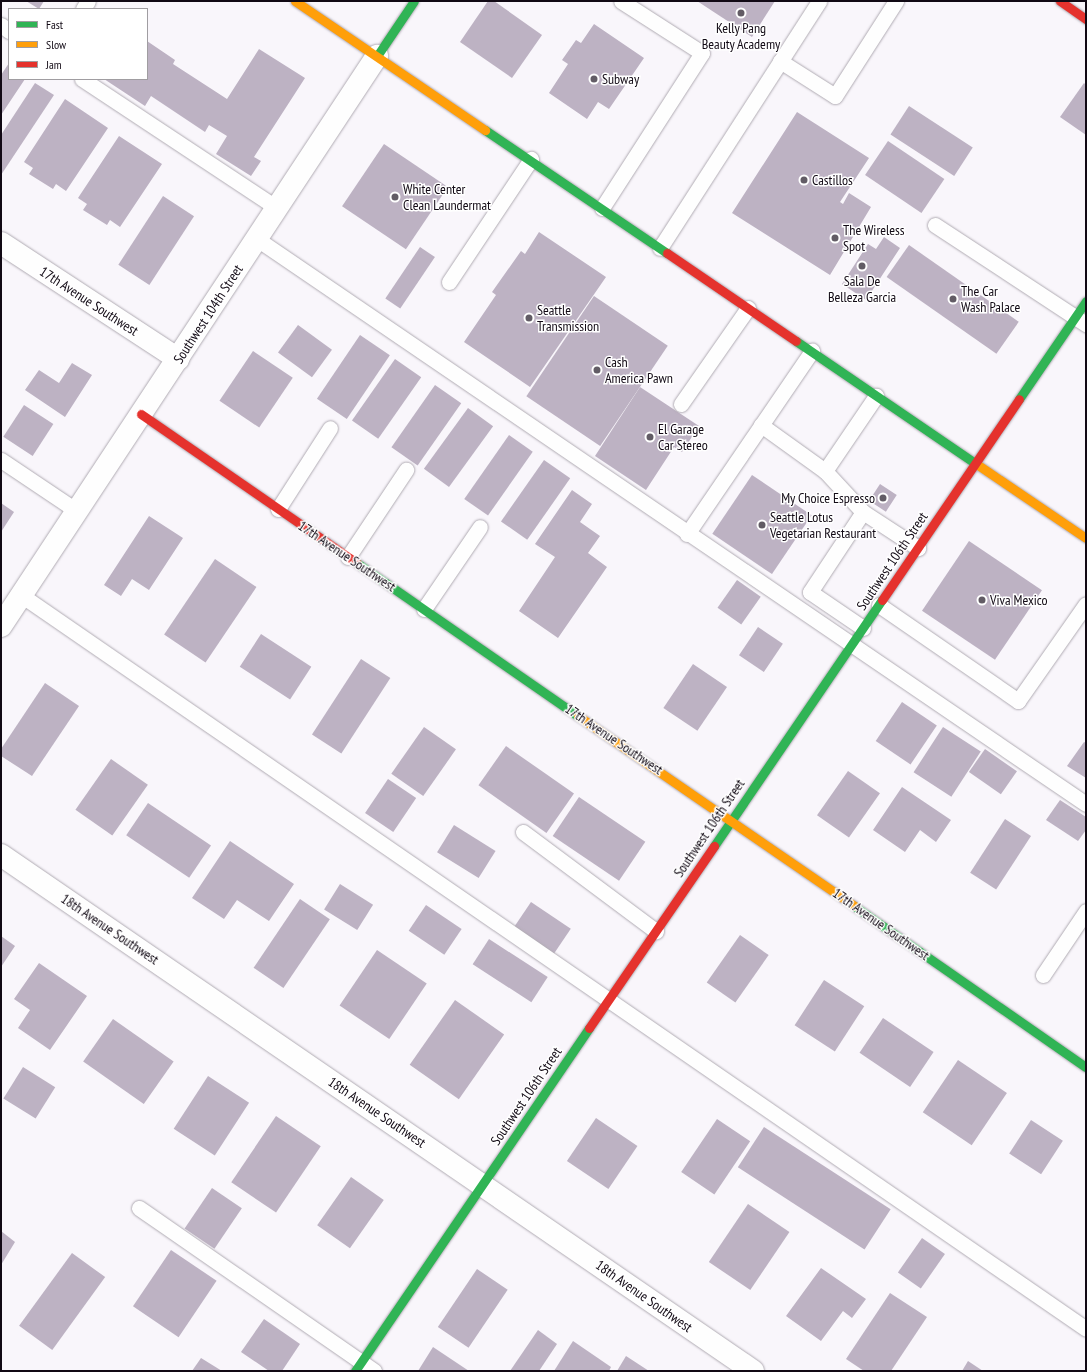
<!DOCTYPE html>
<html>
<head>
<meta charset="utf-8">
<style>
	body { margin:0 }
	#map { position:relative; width:1087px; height:1372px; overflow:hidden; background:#f9f6fb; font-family:"PT Sans Narrow",sans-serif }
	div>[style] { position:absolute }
	.building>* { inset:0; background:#bdb2c3; transform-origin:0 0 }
	.roads { filter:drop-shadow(0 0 1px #b0abb3) drop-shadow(0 0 1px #b0abb3) }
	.lane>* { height:15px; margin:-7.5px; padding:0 7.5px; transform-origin:7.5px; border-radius:7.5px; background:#fefefe }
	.street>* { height:22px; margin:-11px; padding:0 11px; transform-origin:11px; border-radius:11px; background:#fefefe }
	.fast>* { height:9px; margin:-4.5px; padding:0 4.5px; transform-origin:4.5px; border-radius:4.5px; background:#30b455 }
	.slow>* { height:9px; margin:-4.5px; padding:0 4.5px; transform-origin:4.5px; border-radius:4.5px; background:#ff9f0a }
	.jam>* { height:9px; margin:-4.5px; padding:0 4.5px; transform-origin:4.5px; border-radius:4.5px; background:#e5322d }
	.dots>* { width:11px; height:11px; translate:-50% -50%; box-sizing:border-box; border:2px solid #fff; border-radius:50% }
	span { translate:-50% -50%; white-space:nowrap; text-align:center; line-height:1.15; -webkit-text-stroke:3px #fff; paint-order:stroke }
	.poi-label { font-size:14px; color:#110914 }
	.left { translate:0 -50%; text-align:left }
	.right { translate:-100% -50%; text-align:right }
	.street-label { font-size:14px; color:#110914 }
	.frame { position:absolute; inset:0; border:2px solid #110914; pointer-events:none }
	.legend { position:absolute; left:8px; top:8px; width:140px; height:72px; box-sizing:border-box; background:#fff; border:1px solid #a09da1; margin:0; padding:5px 7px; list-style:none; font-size:12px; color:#110914 }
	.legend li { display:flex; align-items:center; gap:8px; height:20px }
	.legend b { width:20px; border:1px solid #a09da1 }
</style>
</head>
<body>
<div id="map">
	<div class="building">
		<i style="clip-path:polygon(26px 1px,44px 1px,39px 9px)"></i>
		<i style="clip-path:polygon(488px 1px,494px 1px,542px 35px,512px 78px,460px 42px)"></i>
		<i style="clip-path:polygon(697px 1px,775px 1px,752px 37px)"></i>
		<i style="clip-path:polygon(594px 24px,644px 58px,609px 109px,598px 102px,587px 119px,549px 93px,568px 64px,562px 60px,576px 40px,581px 43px)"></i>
		<i style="clip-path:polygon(147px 41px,175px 60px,173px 64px,227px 99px,259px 49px,305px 78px,254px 157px,261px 161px,251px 176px,216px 154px,227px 136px,209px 125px,205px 132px,151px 96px,145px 106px,104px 79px,147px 79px)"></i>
		<i style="clip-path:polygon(9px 63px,9px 79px,25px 79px,1px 115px,1px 75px)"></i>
		<i style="clip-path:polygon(35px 83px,54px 95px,1px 175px,1px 135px)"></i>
		<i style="clip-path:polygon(1084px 83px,1086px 85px,1086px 135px,1060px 117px)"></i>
		<i style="clip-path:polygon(65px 99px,108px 128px,66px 191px,56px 184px,53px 189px,29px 174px,33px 168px,24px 162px)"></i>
		<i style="left:909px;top:106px;width:76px;height:34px;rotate:33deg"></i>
		<i style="clip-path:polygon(797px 112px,869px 158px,840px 202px,843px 204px,849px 193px,871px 207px,830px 275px,732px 213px)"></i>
		<i style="clip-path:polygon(119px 136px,162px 164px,120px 227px,110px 220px,107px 225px,83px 210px,87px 204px,78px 198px)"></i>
		<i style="left:888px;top:141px;width:68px;height:41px;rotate:34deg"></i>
		<i style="left:384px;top:144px;width:77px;height:75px;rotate:34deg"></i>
		<i style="left:163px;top:196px;width:37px;height:82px;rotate:33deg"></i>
		<i style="clip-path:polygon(539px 232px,606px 277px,530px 387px,464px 342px,496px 295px,492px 292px,521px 251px,525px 254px)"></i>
		<i style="clip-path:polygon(884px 237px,900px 248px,866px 300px,842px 284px,868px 244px,876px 249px)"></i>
		<i style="left:909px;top:245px;width:134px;height:39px;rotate:35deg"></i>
		<i style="left:420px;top:247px;width:18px;height:62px;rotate:34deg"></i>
		<i style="left:594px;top:296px;width:89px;height:121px;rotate:34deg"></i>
		<i style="left:298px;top:325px;width:42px;height:34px;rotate:36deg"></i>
		<i style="left:360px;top:335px;width:36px;height:77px;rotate:34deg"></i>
		<i style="left:253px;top:351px;width:48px;height:60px;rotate:34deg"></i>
		<i style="left:395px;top:359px;width:32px;height:75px;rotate:35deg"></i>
		<i style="clip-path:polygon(72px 363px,92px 375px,65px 417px,25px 390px,39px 370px,59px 383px)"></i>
		<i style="left:435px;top:385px;width:32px;height:76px;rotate:35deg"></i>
		<i style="clip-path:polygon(640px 387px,699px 426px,682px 452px,674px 447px,646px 490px,595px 456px)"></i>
		<i style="left:24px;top:405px;width:35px;height:38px;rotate:33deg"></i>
		<i style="left:468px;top:408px;width:31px;height:75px;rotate:36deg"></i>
		<i style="left:509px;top:435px;width:29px;height:78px;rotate:35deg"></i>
		<i style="left:544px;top:460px;width:32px;height:75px;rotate:35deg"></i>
		<i style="left:752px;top:475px;width:72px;height:71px;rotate:34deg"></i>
		<i style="left:880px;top:484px;width:20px;height:20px;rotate:33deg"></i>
		<i style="clip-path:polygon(572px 490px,592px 504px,580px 522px,600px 536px,588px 553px,607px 567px,558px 638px,519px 611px,555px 557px,535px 544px)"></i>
		<i style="clip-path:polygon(1px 503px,14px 512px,1px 532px)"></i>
		<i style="clip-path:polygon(149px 516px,183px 538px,149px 590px,132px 579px,121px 596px,104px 585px)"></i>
		<i style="left:969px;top:541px;width:88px;height:84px;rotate:34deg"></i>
		<i style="left:215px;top:559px;width:50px;height:91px;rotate:34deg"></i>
		<i style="left:737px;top:580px;width:29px;height:34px;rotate:35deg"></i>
		<i style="left:758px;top:627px;width:30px;height:34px;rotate:34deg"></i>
		<i style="left:261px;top:634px;width:60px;height:39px;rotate:33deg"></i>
		<i style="left:361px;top:659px;width:35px;height:90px;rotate:33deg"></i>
		<i style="left:693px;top:664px;width:41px;height:53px;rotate:34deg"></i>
		<i style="clip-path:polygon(45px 683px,79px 706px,32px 776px,1px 756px,1px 749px)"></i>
		<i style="left:902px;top:702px;width:42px;height:47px;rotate:34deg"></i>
		<i style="left:424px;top:727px;width:39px;height:57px;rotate:35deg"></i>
		<i style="left:943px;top:727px;width:45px;height:54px;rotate:33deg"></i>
		<i style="clip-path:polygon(1084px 742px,1086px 743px,1086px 778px,1067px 766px)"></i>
		<i style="left:506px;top:746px;width:83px;height:48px;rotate:35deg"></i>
		<i style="left:985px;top:749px;width:39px;height:28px;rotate:35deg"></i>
		<i style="left:111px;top:759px;width:45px;height:62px;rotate:35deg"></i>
		<i style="left:848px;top:771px;width:39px;height:54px;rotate:35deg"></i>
		<i style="left:388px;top:779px;width:34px;height:41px;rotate:34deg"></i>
		<i style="clip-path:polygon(902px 787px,951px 820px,936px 842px,920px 830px,905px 852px,873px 830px)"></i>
		<i style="left:579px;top:797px;width:80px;height:47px;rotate:34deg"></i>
		<i style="clip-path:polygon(1060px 800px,1086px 817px,1086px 830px,1078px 841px,1046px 820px)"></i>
		<i style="left:148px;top:803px;width:76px;height:39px;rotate:34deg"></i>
		<i style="left:1005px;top:819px;width:31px;height:64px;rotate:33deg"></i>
		<i style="left:454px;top:825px;width:49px;height:32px;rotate:32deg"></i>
		<i style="clip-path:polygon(230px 841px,294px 884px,269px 921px,237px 900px,224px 919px,192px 898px)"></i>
		<i style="left:340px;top:884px;width:39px;height:30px;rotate:32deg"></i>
		<i style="left:300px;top:899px;width:36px;height:83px;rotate:34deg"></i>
		<i style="left:531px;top:902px;width:48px;height:32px;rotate:34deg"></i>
		<i style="left:426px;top:905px;width:43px;height:31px;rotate:34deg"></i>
		<i style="left:740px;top:935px;width:35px;height:58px;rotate:35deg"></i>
		<i style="clip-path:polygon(1px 936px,15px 946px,1px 967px)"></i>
		<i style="left:489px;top:939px;width:70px;height:30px;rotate:33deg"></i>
		<i style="left:377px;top:950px;width:60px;height:67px;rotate:34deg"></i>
		<i style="clip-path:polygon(39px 963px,87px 996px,50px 1050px,18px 1028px,30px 1010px,14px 999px)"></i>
		<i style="left:824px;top:980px;width:48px;height:54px;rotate:33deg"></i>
		<i style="left:455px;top:1000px;width:60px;height:79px;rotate:35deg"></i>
		<i style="left:883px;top:1018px;width:61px;height:42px;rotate:34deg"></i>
		<i style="left:113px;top:1019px;width:74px;height:52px;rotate:35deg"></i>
		<i style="left:958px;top:1060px;width:59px;height:63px;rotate:34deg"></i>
		<i style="left:23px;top:1067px;width:38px;height:37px;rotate:32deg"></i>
		<i style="left:208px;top:1076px;width:49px;height:63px;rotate:33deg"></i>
		<i style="left:276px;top:1116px;width:54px;height:80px;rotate:34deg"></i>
		<i style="left:596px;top:1118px;width:50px;height:52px;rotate:34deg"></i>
		<i style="left:717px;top:1119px;width:40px;height:64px;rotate:34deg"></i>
		<i style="left:1031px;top:1120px;width:38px;height:40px;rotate:33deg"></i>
		<i style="left:764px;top:1127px;width:151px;height:48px;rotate:33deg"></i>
		<i style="left:351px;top:1177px;width:40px;height:59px;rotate:35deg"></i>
		<i style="left:212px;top:1188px;width:36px;height:49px;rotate:34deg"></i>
		<i style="left:748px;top:1204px;width:50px;height:70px;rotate:34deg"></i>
		<i style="clip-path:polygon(1px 1231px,15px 1242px,1px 1265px)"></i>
		<i style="left:922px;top:1238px;width:28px;height:42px;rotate:35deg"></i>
		<i style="left:171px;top:1250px;width:55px;height:68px;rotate:34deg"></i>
		<i style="left:72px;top:1253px;width:41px;height:90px;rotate:36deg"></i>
		<i style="clip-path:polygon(821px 1268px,866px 1299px,852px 1318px,843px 1311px,821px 1341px,786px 1316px)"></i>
		<i style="left:477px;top:1269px;width:37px;height:70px;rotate:34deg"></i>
		<i style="clip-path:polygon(890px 1293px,927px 1317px,891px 1371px,864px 1371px,846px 1359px)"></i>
		<i style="clip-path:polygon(264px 1319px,300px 1344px,282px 1371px,269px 1371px,241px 1352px)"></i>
		<i style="clip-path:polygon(538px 1330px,557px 1344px,539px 1371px,510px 1371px)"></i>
		<i style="clip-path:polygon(573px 1341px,611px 1367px,609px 1371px,554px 1371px)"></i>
		<i style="clip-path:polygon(433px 1347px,469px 1371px,418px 1371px)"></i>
		<i style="clip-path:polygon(626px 1356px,649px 1371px,617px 1371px)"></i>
		<i style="clip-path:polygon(201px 1358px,222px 1371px,192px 1371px)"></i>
		<i style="clip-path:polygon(968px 1361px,983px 1371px,962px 1371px)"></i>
	</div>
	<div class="roads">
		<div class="lane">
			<i style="left:83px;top:9px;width:9px;rotate:-58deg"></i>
			<i style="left:1px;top:25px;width:10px;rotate:37deg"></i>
			<i style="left:780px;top:61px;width:65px;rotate:32.5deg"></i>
			<i style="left:835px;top:96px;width:113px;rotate:-57.3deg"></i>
			<i style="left:82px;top:79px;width:234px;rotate:33.5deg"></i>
			<i style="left:602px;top:208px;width:184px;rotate:-57.2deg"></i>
			<i style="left:702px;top:53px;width:96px;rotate:-147.3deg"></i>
			<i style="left:935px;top:225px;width:181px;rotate:33.3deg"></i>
			<i style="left:257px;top:239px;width:1003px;rotate:34.28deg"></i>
			<i style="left:660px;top:248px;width:294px;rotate:-57.2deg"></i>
			<i style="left:449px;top:282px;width:148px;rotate:-56.3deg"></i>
			<i style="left:681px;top:404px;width:117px;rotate:-55.1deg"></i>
			<i style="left:761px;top:425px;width:79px;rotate:35.7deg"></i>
			<i style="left:825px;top:471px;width:56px;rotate:47.2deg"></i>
			<i style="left:863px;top:512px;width:66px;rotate:33.2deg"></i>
			<i style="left:1px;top:460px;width:92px;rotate:33.9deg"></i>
			<i style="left:825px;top:471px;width:91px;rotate:-55.8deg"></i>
			<i style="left:278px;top:509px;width:96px;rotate:-57.3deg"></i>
			<i style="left:687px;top:534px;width:222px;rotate:-55.7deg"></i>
			<i style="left:348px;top:557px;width:105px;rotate:-56.3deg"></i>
			<i style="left:21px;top:595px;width:1293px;rotate:34.57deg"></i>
			<i style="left:879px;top:605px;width:169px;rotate:34.6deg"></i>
			<i style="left:1018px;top:701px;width:118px;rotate:-55deg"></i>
			<i style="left:424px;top:609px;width:99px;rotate:-55.7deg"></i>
			<i style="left:863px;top:628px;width:64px;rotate:-145.8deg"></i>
			<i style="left:810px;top:592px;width:96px;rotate:-56.5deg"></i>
			<i style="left:523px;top:832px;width:166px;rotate:36.7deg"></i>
			<i style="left:1043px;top:975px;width:77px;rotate:-56.1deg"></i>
			<i style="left:139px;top:1208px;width:286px;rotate:34.7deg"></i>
		</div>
		<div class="street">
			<i style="left:1px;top:243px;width:212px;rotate:33.2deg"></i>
			<i style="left:1px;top:626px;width:683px;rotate:-56.59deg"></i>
			<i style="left:1px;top:855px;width:912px;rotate:34.46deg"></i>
		</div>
		<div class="fast">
			<i style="left:377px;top:56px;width:66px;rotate:-56.1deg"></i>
			<i style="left:485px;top:130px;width:220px;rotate:34.1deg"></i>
			<i style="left:796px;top:341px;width:220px;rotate:34.3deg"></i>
			<i style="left:1019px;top:399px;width:119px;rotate:-55.6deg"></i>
			<i style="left:357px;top:563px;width:269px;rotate:34.7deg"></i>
			<i style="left:714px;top:846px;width:298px;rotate:-55.7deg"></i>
			<i style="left:854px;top:906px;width:282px;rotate:34.8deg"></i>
			<i style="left:355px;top:1371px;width:415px;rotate:-55.7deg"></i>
		</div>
		<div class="slow">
			<i style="left:295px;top:1px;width:230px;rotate:34.2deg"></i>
			<i style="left:978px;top:465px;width:130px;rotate:34.1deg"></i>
			<i style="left:578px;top:716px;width:335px;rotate:34.5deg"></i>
		</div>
		<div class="jam">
			<i style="left:1060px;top:1px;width:32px;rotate:35deg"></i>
			<i style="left:667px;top:253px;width:156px;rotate:34.3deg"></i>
			<i style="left:141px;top:414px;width:262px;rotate:34.6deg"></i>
			<i style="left:882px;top:600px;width:243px;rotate:-55.7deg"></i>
			<i style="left:589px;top:1028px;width:221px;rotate:-55.5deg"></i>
		</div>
	</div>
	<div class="dots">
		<i style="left:741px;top:13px;background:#625c65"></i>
		<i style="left:594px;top:79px;background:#625c65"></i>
		<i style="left:804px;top:180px;background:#625c65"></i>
		<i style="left:395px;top:197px;background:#625c65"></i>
		<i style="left:835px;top:238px;background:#625c65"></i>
		<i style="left:862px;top:266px;background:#625c65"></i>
		<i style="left:953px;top:299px;background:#625c65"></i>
		<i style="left:529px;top:318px;background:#625c65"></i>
		<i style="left:597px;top:370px;background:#625c65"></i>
		<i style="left:650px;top:437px;background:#625c65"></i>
		<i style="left:883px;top:498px;background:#625c65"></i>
		<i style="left:762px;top:525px;background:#625c65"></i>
		<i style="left:982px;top:600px;background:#625c65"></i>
	</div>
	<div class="poi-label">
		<span style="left:741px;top:36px">Kelly Pang<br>Beauty Academy</span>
		<span class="left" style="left:602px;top:79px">Subway</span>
		<span class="left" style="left:812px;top:180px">Castillos</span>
		<span class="left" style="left:403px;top:197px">White Center<br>Clean Laundermat</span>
		<span class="left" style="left:843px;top:238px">The Wireless<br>Spot</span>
		<span style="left:862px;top:289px">Sala De<br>Belleza Garcia</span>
		<span class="left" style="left:961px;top:299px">The Car<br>Wash Palace</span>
		<span class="left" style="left:537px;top:318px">Seattle<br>Transmission</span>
		<span class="left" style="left:605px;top:370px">Cash<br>America Pawn</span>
		<span class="left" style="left:658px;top:437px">El Garage<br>Car Stereo</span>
		<span class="right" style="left:875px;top:498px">My Choice Espresso</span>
		<span class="left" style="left:770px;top:525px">Seattle Lotus<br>Vegetarian Restaurant</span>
		<span class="left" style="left:990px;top:600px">Viva Mexico</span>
	</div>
	<div class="street-label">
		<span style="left:89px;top:301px;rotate:33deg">17th Avenue Southwest</span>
		<span style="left:208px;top:314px;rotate:-57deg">Southwest 104th Street</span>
		<span style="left:347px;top:556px;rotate:34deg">17th Avenue Southwest</span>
		<span style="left:892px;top:561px;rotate:-56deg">Southwest 106th Street</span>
		<span style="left:614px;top:739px;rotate:34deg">17th Avenue Southwest</span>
		<span style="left:709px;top:828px;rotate:-56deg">Southwest 106th Street</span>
		<span style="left:881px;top:924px;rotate:35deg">17th Avenue Southwest</span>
		<span style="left:110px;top:929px;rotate:34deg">18th Avenue Southwest</span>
		<span style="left:526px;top:1096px;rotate:-56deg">Southwest 106th Street</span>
		<span style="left:377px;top:1112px;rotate:34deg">18th Avenue Southwest</span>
		<span style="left:644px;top:1296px;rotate:35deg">18th Avenue Southwest</span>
	</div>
	<div class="frame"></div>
	<ul class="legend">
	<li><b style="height:5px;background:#30b455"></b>Fast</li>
	<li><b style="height:5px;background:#ff9f0a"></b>Slow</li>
	<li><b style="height:5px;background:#e5322d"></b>Jam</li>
	</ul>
</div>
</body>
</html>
